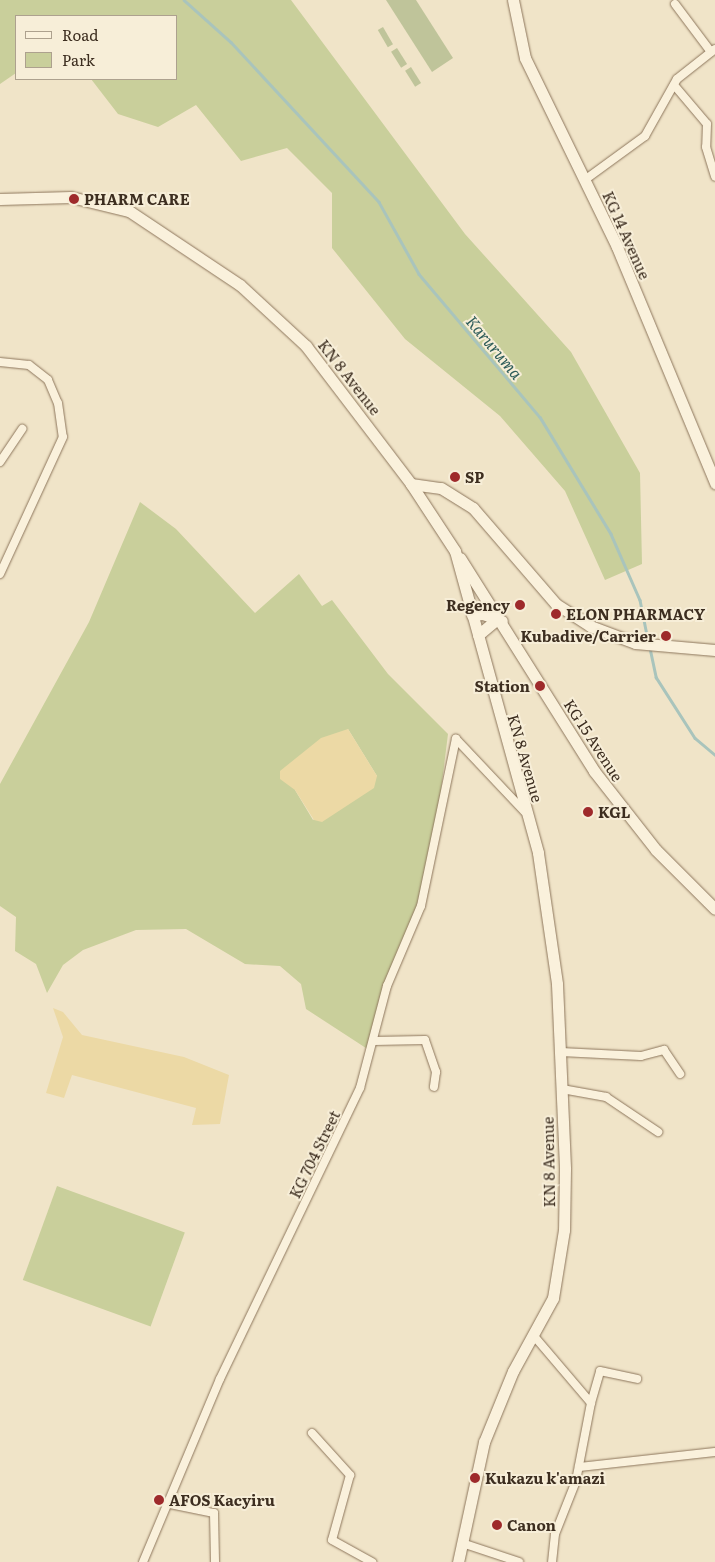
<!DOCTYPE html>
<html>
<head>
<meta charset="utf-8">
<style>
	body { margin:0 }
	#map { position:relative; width:715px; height:1562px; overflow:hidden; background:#f0e4c8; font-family:Literata,serif }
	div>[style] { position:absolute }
	.green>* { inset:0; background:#c9cf9b; transform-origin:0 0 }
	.sand>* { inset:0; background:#ecd9a5 }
	.cemetery>* { inset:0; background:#bfc49a; transform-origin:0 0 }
	.stream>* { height:2.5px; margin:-1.25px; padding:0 1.25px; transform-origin:1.25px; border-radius:1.25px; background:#a9c4bc }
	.roads { filter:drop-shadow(0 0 1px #8d765c) drop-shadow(0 0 1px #8d765c) }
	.street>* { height:8px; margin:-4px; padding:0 4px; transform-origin:4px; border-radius:4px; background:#faf1dc }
	.secondary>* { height:11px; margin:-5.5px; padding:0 5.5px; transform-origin:5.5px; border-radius:5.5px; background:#faf1dc }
	.dots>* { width:14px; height:14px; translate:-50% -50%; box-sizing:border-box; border:2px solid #f7eed8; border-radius:50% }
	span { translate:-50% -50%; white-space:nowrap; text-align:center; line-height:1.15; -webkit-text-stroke:4px #f7eed8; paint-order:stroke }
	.poi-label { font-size:15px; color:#3d2e20; font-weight:700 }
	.left { translate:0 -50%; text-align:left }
	.right { translate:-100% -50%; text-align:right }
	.street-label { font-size:15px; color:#3d2e20 }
	.water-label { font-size:16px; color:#2f5d5a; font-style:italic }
	.legend { position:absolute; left:15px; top:15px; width:162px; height:65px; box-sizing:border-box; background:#f7eed8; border:1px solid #ada18e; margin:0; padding:6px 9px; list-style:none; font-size:15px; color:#3d2e20 }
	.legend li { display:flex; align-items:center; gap:10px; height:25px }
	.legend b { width:25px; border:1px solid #ada18e }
</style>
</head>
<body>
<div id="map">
	<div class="green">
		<i style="clip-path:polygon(0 0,291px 0,465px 234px,571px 352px,640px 473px,642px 564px,605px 580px,565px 491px,500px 416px,405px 339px,332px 248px,332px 193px,287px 148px,241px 161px,196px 105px,158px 127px,118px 114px,91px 79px,176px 79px,176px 16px,16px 16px,16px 73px,0 84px)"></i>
		<i style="clip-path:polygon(evenodd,140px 502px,176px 529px,255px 613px,299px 574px,322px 606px,332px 600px,388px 674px,448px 734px,428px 894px,396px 975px,383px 989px,369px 1050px,306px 1009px,301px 984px,280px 966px,245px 964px,186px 929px,136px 930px,83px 950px,63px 965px,47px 993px,36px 964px,15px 951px,16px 917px,0 906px,0 784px,89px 622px,140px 502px,348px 729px,377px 776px,313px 820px,295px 790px,348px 729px)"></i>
		<i style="left:57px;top:1186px;width:136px;height:100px;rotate:20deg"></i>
	</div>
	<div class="sand">
		<i style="clip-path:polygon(348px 729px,377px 776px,374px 788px,322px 822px,314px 820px,295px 790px,280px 779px,280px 771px,321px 738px)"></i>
		<i style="clip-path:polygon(53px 1008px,63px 1012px,82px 1035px,184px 1057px,229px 1075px,220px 1124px,192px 1125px,196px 1108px,72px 1075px,64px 1098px,46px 1093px,63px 1037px)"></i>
	</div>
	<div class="cemetery">
		<i style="clip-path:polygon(386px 0,416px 0,453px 58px,432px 72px)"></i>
		<i style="left:383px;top:27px;width:20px;height:6px;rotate:60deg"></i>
		<i style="left:397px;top:48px;width:19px;height:7px;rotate:58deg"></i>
		<i style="left:411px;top:67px;width:19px;height:7px;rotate:58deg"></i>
	</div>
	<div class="stream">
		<i style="left:184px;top:0;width:63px;rotate:41.8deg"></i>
		<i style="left:231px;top:42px;width:218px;rotate:47.2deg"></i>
		<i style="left:379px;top:202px;width:82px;rotate:60.9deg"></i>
		<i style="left:419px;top:274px;width:187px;rotate:49.8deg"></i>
		<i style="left:540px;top:417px;width:137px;rotate:58.7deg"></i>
		<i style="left:611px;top:534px;width:72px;rotate:66.3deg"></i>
		<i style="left:640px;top:600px;width:41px;rotate:78.7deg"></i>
		<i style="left:650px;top:648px;width:30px;rotate:78deg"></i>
		<i style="left:656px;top:677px;width:72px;rotate:57.4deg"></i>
		<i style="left:695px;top:738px;width:26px;rotate:40deg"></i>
	</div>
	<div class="roads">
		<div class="street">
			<i style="left:675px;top:4px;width:60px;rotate:53.1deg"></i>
			<i style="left:674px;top:85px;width:51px;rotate:49.8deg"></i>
			<i style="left:707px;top:124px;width:23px;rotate:92deg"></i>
			<i style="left:706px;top:147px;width:31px;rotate:73deg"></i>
			<i style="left:586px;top:179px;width:73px;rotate:-36.1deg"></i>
			<i style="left:645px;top:136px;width:65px;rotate:-60.7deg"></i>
			<i style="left:677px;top:79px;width:48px;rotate:-38.3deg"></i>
			<i style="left:0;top:362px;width:29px;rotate:6deg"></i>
			<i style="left:29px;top:365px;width:24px;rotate:38deg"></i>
			<i style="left:48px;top:380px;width:25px;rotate:67deg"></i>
			<i style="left:58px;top:403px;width:34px;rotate:82deg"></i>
			<i style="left:63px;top:437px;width:151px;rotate:114.7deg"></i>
			<i style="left:0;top:462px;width:40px;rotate:-56deg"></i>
			<i style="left:374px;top:1041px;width:51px;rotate:-1.1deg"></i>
			<i style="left:425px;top:1040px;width:34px;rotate:71deg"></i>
			<i style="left:436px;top:1072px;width:15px;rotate:98deg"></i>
			<i style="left:561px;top:1052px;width:80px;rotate:2.9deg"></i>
			<i style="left:641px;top:1056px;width:24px;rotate:-15deg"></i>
			<i style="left:664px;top:1050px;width:29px;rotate:56deg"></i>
			<i style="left:562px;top:1089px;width:45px;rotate:10.3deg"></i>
			<i style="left:606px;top:1097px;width:63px;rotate:33.9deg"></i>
			<i style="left:534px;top:1336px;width:88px;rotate:49.6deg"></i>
			<i style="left:591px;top:1403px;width:79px;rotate:100.9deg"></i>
			<i style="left:576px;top:1481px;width:57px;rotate:111.6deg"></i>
			<i style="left:555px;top:1534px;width:28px;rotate:96deg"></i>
			<i style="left:591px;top:1403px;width:33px;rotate:-74deg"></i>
			<i style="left:600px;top:1371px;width:38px;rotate:12deg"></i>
			<i style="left:312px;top:1433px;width:57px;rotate:47.9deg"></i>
			<i style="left:350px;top:1475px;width:67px;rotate:105.5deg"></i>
			<i style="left:332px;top:1540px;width:46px;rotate:28.8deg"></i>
			<i style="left:579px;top:1467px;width:137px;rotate:-6.3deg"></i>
			<i style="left:170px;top:1504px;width:45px;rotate:11.6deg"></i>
			<i style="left:214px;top:1513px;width:49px;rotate:88.8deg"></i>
			<i style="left:465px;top:1544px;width:57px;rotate:18.4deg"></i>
			<i style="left:143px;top:1562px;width:199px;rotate:-67.2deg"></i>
			<i style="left:220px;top:1379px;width:323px;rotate:-64.3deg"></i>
			<i style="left:360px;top:1088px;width:106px;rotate:-75.2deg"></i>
			<i style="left:387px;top:986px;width:87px;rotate:-67deg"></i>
			<i style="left:421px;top:906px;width:171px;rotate:-78.2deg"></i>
			<i style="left:456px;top:739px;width:100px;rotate:46.6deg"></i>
		</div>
		<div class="secondary">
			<i style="left:513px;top:0;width:59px;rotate:78.3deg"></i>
			<i style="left:525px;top:58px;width:210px;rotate:64deg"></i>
			<i style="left:617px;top:247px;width:256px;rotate:67.4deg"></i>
			<i style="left:0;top:199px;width:71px;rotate:-1.6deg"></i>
			<i style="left:71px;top:197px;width:60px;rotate:13.6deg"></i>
			<i style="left:129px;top:211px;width:133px;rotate:33.7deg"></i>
			<i style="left:240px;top:285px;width:90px;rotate:42.7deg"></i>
			<i style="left:306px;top:346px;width:173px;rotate:52.7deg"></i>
			<i style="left:411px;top:484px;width:80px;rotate:56.7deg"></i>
			<i style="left:455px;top:551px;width:313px;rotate:74.6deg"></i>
			<i style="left:538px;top:853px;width:132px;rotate:81.7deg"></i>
			<i style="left:557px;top:984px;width:185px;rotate:87.5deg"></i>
			<i style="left:565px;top:1169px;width:61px;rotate:90.9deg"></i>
			<i style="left:564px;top:1230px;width:69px;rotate:99.2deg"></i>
			<i style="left:553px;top:1298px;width:83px;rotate:118.7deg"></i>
			<i style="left:513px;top:1371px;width:77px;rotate:112.2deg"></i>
			<i style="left:484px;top:1442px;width:123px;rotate:102.2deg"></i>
			<i style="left:411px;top:484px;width:30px;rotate:8deg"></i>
			<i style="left:441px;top:488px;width:38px;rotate:32deg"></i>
			<i style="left:473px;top:508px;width:127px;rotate:49.2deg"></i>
			<i style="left:556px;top:604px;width:40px;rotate:32.9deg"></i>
			<i style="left:590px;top:626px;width:48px;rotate:20.7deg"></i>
			<i style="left:635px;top:643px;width:80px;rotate:5deg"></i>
			<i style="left:460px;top:558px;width:252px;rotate:57.8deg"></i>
			<i style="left:594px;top:771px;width:100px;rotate:51.9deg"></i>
			<i style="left:656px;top:850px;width:83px;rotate:45deg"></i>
			<i style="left:472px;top:615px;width:11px;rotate:-5deg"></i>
			<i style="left:483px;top:614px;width:20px;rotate:20deg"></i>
			<i style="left:478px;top:635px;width:25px;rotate:-40deg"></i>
		</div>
	</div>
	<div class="dots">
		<i style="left:74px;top:199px;background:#9e2a2b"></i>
		<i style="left:455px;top:477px;background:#9e2a2b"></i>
		<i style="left:520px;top:605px;background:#9e2a2b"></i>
		<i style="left:556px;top:614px;background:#9e2a2b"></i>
		<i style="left:666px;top:636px;background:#9e2a2b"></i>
		<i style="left:540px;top:686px;background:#9e2a2b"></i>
		<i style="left:588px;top:812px;background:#9e2a2b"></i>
		<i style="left:475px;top:1478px;background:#9e2a2b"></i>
		<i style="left:159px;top:1500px;background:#9e2a2b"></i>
		<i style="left:497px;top:1525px;background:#9e2a2b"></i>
	</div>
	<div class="poi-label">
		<span class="left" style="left:84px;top:199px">PHARM CARE</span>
		<span class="left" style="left:465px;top:477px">SP</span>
		<span class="right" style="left:510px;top:605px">Regency</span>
		<span class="left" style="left:566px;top:614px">ELON PHARMACY</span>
		<span class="right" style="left:656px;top:636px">Kubadive/Carrier</span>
		<span class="right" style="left:530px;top:686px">Station</span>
		<span class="left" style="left:598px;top:812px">KGL</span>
		<span class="left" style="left:485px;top:1478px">Kukazu k'amazi</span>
		<span class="left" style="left:169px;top:1500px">AFOS Kacyiru</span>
		<span class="left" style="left:507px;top:1525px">Canon</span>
	</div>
	<div class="street-label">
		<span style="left:627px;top:235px;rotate:66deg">KG 14 Avenue</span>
		<span style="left:350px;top:377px;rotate:52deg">KN 8 Avenue</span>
		<span style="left:594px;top:740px;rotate:57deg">KG 15 Avenue</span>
		<span style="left:526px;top:758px;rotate:74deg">KN 8 Avenue</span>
		<span style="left:314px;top:1154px;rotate:-64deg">KG 704 Street</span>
		<span style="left:548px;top:1162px;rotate:-91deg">KN 8 Avenue</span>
	</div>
	<div class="water-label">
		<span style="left:495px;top:347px;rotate:50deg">Karuruma</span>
	</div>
	<ul class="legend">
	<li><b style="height:6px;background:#faf1dc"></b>Road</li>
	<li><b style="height:14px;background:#c9cf9b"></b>Park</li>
	</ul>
</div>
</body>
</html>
